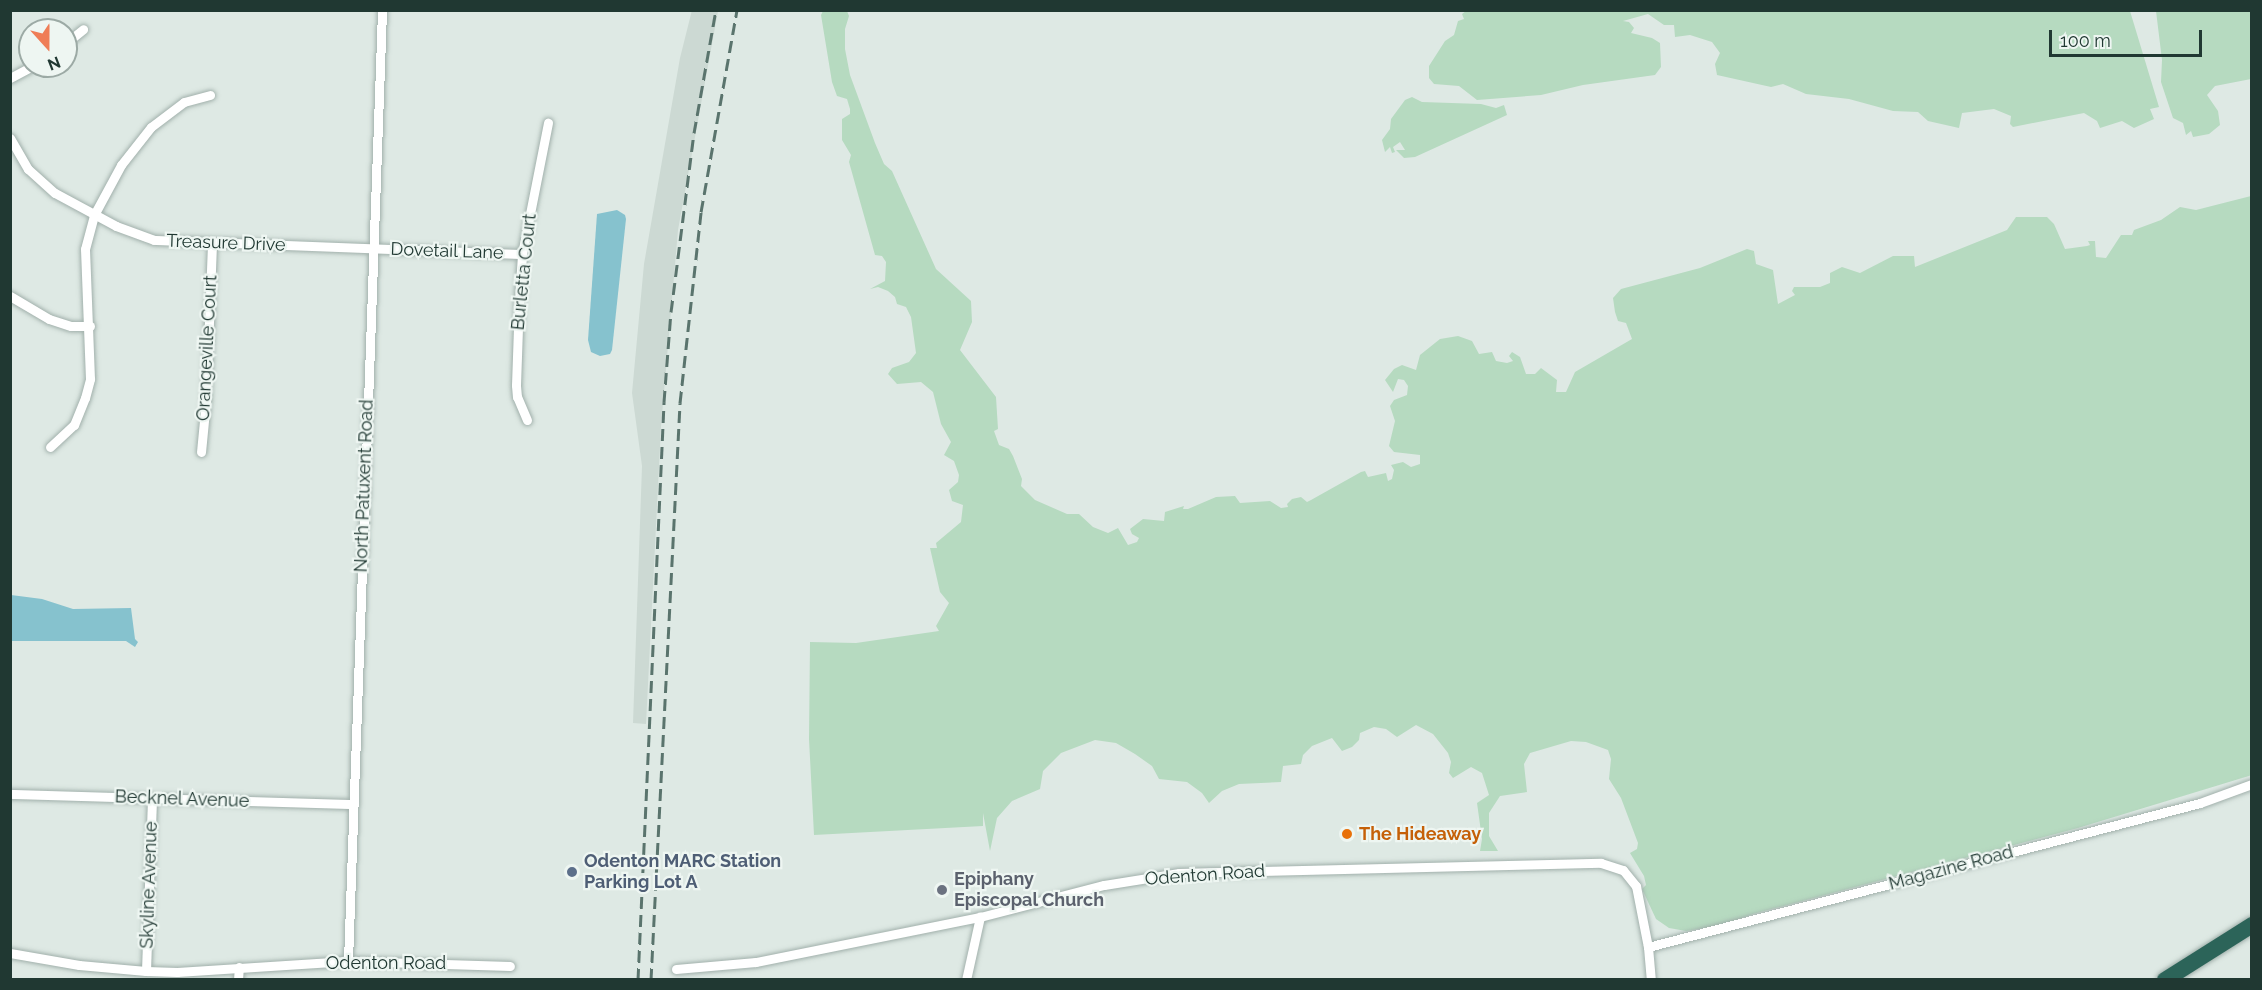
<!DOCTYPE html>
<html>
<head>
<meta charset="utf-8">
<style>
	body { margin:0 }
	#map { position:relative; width:2262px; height:990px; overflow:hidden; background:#dee9e4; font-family:Raleway,sans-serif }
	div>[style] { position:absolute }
	.built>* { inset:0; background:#ccd9d3 }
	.green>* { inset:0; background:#b6dac0 }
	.water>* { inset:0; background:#86c2ce }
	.roads { filter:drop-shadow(0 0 2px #a1b0ab) drop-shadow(0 0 2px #a1b0ab) }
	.minor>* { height:9px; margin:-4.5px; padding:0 4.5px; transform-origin:4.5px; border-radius:4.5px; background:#fff }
	.motorway>* { height:16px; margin:-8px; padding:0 8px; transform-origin:8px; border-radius:8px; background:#2c6459 }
	.rail>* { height:3px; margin-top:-1.5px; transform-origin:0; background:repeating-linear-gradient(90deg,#5a746d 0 12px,transparent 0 18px) }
	.dots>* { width:16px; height:16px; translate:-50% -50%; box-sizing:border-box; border:3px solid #eef6f2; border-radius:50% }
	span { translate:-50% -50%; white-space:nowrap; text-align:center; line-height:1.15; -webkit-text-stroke:4.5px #eef6f2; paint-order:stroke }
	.street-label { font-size:18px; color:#203832 }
	.food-label { font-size:18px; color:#c56008; font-weight:700 }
	.left { translate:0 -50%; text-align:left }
	.service-label { font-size:18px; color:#4e5e75; font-weight:700 }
	.worship-label { font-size:18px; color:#5b616d; font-weight:700 }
	.frame { position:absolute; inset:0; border:12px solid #203832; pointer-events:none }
	.north { position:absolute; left:18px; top:18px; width:60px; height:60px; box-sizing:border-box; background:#eef6f2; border:2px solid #9caaa5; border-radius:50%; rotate:159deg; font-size:16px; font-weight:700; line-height:24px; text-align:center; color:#203832 }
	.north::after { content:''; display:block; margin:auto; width:21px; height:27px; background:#ef7d56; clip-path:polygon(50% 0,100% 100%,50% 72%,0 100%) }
	.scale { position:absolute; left:2049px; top:30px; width:153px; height:27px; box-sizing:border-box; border:3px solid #203832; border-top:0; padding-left:8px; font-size:18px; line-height:21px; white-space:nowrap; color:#203832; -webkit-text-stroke:4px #eef6f2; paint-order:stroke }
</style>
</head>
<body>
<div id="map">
	<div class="built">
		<i style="clip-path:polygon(692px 10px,718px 11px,678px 230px,661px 427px,646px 724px,633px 723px,642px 466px,632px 393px,644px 264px,680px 58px)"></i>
	</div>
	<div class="green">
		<i style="clip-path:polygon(823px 11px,847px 11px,849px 16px,845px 29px,845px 49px,850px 75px,875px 143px,884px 164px,892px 171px,936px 269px,971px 301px,972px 322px,960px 350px,996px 397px,998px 429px,994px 431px,999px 445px,1009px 449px,1013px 456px,1022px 479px,1021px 486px,1035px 500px,1067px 514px,1079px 514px,1093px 527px,1108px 533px,1118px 528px,1128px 545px,1137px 542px,1139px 538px,1132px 534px,1130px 529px,1143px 519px,1164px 521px,1165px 512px,1184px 506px,1183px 509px,1188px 509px,1216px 497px,1235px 496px,1240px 503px,1270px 501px,1281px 508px,1288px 507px,1287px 504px,1292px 499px,1301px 497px,1307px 502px,1311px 500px,1361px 472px,1365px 471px,1368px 477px,1386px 473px,1388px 481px,1392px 479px,1394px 470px,1391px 465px,1403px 462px,1411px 467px,1420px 464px,1420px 455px,1394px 452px,1389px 446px,1395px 421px,1390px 406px,1394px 400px,1407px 395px,1408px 386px,1404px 380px,1398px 379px,1393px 392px,1385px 380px,1394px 369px,1402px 365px,1416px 370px,1420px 355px,1440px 339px,1458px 336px,1472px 341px,1479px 354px,1492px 352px,1496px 361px,1507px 363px,1513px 361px,1509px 356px,1512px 352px,1520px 357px,1526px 374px,1535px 374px,1541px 368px,1557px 380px,1556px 392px,1566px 392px,1575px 372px,1632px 339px,1626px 323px,1618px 321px,1615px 312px,1613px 298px,1621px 289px,1700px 268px,1747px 249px,1754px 251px,1756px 264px,1773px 270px,1778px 304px,1795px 295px,1792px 291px,1794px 287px,1820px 287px,1830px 283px,1830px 273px,1842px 267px,1860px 273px,1893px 256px,1914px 256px,1915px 267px,2007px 230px,2016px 217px,2047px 217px,2054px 224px,2065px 249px,2087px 246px,2090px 245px,2088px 241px,2095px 241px,2096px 257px,2106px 258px,2121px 235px,2132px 235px,2134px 230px,2161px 220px,2180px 207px,2196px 210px,2251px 196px,2252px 775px,2078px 828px,1753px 914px,1723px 925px,1686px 931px,1669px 928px,1656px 919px,1642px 889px,1646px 885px,1644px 876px,1630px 853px,1637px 849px,1638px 843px,1621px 798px,1609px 779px,1611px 759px,1608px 750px,1586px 742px,1571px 741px,1530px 753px,1524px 764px,1527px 792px,1500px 796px,1489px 813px,1489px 836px,1498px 851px,1480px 851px,1482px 839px,1477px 803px,1489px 795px,1482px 773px,1471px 767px,1453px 778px,1449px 773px,1451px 762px,1448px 753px,1433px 734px,1416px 725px,1397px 737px,1386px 729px,1374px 727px,1360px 733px,1359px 740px,1352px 747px,1342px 751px,1332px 738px,1312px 746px,1303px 755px,1301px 764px,1283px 766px,1281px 782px,1239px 784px,1222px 791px,1209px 803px,1202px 793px,1187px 782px,1159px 779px,1152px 766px,1135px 754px,1116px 743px,1095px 740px,1061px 753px,1043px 771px,1040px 789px,1012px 801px,997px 818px,990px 851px,983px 813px,983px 826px,814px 835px,809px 739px,810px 642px,856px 643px,939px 631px,936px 626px,949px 603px,940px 592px,930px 548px,937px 548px,936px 543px,961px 522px,963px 505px,952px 501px,949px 490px,958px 482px,959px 475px,954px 461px,944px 455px,951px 442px,941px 424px,933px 392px,921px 382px,897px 384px,888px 374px,892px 368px,909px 362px,916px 353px,911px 317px,906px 307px,897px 304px,895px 297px,888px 291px,878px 287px,870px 289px,885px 281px,886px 262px,882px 256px,875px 255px,849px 162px,851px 155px,842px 140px,842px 119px,850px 114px,850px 109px,847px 99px,837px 96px,832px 82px,821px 15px)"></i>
		<i style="clip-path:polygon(1466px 11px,2130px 11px,2159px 107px,2150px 109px,2154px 119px,2134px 128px,2122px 121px,2100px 128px,2097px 121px,2084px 113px,2013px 127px,2010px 124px,2011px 116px,1994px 109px,1962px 113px,1959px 128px,1928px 121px,1918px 112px,1893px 111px,1849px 99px,1806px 94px,1783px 84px,1771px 87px,1717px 75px,1715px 64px,1720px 53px,1712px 42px,1690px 35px,1675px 37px,1674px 25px,1664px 25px,1648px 14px,1623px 21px,1629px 22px,1634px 28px,1631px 33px,1652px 38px,1660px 43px,1661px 67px,1655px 75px,1583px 85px,1541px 95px,1477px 100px,1459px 86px,1434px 84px,1429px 78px,1429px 66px,1445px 41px,1454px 35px,1458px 21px,1464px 19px,1462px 14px)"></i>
		<i style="clip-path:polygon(2156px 11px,2251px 11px,2251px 79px,2215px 86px,2207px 95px,2218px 111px,2220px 125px,2209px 134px,2193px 137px,2191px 131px,2186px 135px,2183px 123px,2173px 118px,2161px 82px,2162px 60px)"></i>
		<i style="clip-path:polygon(1412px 97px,1422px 102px,1481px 104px,1496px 108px,1504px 105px,1507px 115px,1415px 157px,1404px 158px,1396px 150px,1405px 150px,1400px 142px,1393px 147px,1395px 152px,1392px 153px,1390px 147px,1385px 152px,1382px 140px,1390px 129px,1391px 119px,1405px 100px)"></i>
	</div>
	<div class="water">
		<i style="clip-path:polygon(617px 210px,625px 215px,626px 219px,612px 350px,610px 354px,600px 356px,591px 352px,588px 340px,597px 214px)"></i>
		<i style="clip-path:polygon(11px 595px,42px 599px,73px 609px,131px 608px,135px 639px,138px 642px,135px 647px,126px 641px,11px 641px)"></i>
	</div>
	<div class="roads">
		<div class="minor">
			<i style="left:66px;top:43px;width:22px;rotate:-39deg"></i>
			<i style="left:10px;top:78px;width:26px;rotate:-28deg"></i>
			<i style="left:10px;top:138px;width:36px;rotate:60deg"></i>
			<i style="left:28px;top:169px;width:36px;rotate:42deg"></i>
			<i style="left:55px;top:193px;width:69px;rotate:28.4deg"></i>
			<i style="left:116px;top:226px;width:40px;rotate:20.2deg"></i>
			<i style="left:154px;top:240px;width:368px;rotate:2.2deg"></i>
			<i style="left:10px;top:296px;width:45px;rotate:30.5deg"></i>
			<i style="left:49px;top:319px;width:23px;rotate:18deg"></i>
			<i style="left:71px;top:326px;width:19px"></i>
			<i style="left:527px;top:420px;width:25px;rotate:-113deg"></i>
			<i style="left:517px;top:397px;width:12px;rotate:-95deg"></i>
			<i style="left:516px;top:385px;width:84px;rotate:-88deg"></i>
			<i style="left:519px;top:301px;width:47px;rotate:-86.3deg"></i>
			<i style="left:522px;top:254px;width:134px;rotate:-78.8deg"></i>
			<i style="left:50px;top:447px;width:33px;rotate:-43deg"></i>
			<i style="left:74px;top:425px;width:29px;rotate:-68deg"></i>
			<i style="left:85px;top:398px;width:20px;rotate:-75deg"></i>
			<i style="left:90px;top:379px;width:130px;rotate:-92.2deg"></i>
			<i style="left:85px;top:249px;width:35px;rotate:-75deg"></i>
			<i style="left:94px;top:215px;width:57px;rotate:-61.6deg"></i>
			<i style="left:121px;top:165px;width:48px;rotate:-51.7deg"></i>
			<i style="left:151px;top:127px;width:41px;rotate:-37.1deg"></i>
			<i style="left:184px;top:102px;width:27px;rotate:-15deg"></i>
			<i style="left:201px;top:452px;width:52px;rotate:-84.5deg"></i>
			<i style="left:206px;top:400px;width:156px;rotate:-87.8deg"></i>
			<i style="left:10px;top:794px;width:343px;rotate:1.7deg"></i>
			<i style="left:1648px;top:947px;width:570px;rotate:-14.62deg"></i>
			<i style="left:2200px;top:803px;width:55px;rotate:-20.1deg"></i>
			<i style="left:10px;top:953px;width:70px;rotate:9.9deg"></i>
			<i style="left:79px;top:965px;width:67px;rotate:5.1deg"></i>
			<i style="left:146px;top:971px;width:31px;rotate:2deg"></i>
			<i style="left:177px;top:972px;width:171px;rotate:-3.7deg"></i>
			<i style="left:348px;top:961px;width:162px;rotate:1.8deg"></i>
			<i style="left:348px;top:961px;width:952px;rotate:-87.95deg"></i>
			<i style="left:676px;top:969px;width:80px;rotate:-5deg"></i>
			<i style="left:756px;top:962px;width:228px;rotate:-11.4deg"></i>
			<i style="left:980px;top:917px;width:128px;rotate:-14.5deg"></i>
			<i style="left:1104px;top:885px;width:76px;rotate:-9.1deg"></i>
			<i style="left:1179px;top:873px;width:422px;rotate:-1.4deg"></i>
			<i style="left:1601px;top:863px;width:23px;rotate:18deg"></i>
			<i style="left:1623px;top:870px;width:21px;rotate:51deg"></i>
			<i style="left:1636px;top:886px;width:62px;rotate:78.9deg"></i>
			<i style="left:1648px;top:947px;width:33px;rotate:85deg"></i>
			<i style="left:146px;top:971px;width:173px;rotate:-88deg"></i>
			<i style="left:238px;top:980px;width:13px;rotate:-86deg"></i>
			<i style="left:966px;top:980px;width:65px;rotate:-77.5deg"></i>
		</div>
		<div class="motorway">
			<i style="left:2165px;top:980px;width:103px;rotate:-32.3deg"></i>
		</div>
	</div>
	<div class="rail">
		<i style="left:638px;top:980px;width:579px;rotate:-87.42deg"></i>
		<i style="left:664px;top:402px;width:90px;rotate:-85.6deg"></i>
		<i style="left:671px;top:312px;width:180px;rotate:-82.7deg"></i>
		<i style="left:694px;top:133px;width:125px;rotate:-79.9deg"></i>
		<i style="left:651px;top:980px;width:578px;rotate:-87.12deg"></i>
		<i style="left:680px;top:403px;width:192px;rotate:-83.7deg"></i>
		<i style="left:701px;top:212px;width:205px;rotate:-79.9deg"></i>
	</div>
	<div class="dots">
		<i style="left:1347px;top:834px;background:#e8710a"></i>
		<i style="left:572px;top:872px;background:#5c6f8a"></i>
		<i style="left:942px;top:890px;background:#6b7280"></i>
	</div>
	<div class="street-label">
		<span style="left:226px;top:243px;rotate:2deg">Treasure Drive</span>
		<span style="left:447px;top:251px;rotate:2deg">Dovetail Lane</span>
		<span style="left:524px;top:272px;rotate:-84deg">Burletta Court</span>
		<span style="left:207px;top:348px;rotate:-87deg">Orangeville Court</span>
		<span style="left:364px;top:486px;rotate:-88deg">North Patuxent Road</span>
		<span style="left:182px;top:799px;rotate:2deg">Becknel Avenue</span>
		<span style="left:1951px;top:868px;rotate:-15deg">Magazine Road</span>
		<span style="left:1205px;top:875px;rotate:-4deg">Odenton Road</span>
		<span style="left:149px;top:885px;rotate:-88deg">Skyline Avenue</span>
		<span style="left:386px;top:963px">Odenton Road</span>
	</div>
	<div class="food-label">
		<span class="left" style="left:1359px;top:834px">The Hideaway</span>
	</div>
	<div class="service-label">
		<span class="left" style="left:584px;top:872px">Odenton MARC Station<br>Parking Lot A</span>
	</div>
	<div class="worship-label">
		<span class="left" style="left:954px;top:890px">Epiphany<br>Episcopal Church</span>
	</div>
	<div class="frame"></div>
	<div class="north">N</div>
	<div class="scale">100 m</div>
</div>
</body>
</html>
